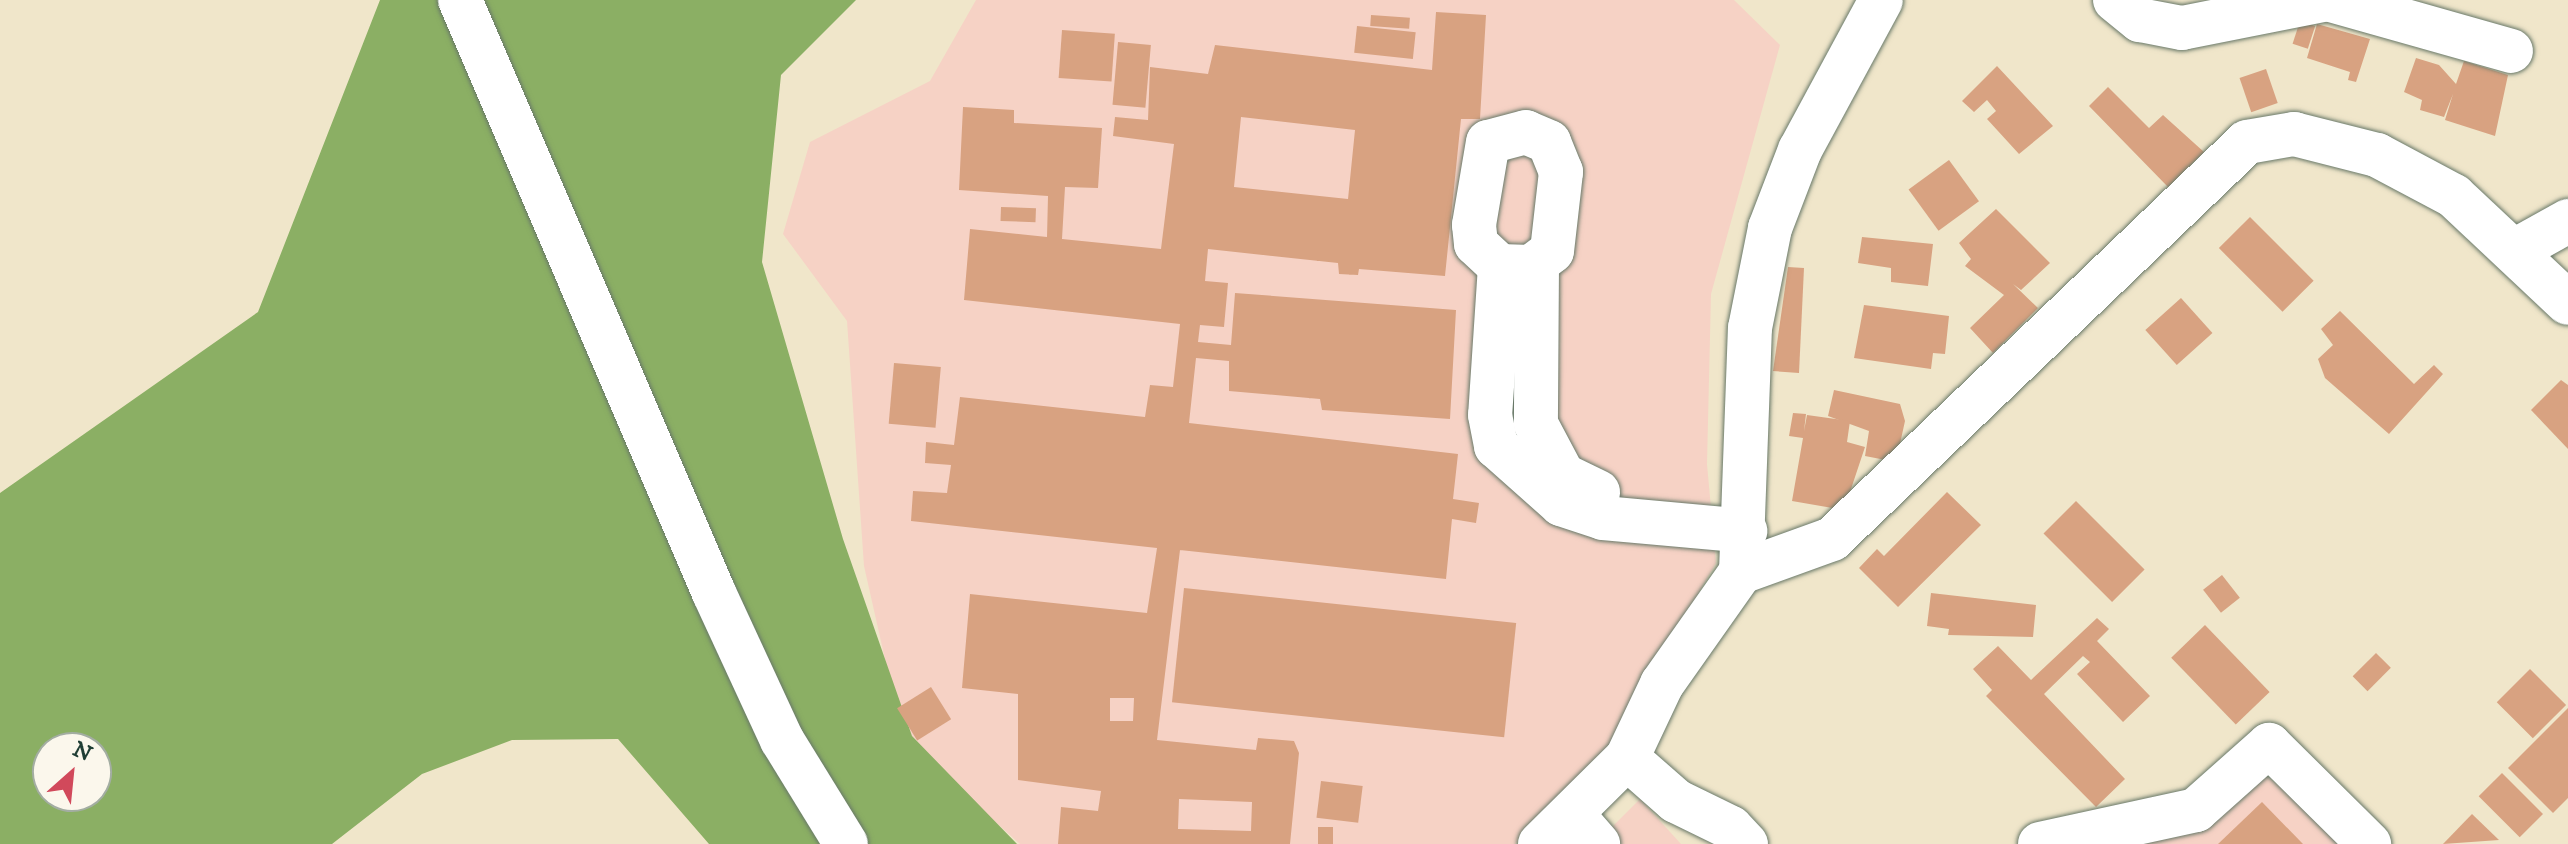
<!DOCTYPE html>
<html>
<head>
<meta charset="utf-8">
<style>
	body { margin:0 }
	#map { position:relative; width:2568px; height:844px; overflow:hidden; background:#f0e6ca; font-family:"IM FELL DW Pica",serif }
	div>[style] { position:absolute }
	.built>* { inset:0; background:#f6d2c5 }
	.forest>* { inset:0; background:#8baf64 }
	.building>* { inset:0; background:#d8a281; transform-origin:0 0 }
	.roads { filter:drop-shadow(0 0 2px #687868) drop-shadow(0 0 2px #687868) }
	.minor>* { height:44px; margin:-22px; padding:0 22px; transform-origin:22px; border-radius:22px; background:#fff }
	span { translate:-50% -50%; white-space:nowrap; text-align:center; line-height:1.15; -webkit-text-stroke:6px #fbf7ec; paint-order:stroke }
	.north { position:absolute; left:32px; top:732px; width:80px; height:80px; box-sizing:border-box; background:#fbf7ec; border:2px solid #a3ada2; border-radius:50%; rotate:27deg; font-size:22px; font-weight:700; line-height:32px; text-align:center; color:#1f3d34 }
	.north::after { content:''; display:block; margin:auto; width:28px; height:36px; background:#d1495b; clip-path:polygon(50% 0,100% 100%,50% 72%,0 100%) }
</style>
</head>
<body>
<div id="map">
	<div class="built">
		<i style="clip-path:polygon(976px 0,1734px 0,1780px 45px,1711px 294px,1707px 464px,1716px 563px,1598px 766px,1515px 844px,1020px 844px,903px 739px,864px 566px,847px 321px,783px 234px,810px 142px,930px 81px)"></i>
		<i style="clip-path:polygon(2266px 775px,2345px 844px,2092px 844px)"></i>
		<i style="clip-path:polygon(1640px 799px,1681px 844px,1595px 844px)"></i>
	</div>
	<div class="forest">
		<i style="clip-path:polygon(evenodd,380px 0,856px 0,781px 75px,762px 262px,843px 539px,912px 736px,1017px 844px,709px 844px,618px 739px,512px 740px,422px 774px,332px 844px,0 844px,0 493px,258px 312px,380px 0,48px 748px,96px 748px,96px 796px,48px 796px,48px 748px)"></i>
	</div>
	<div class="building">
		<i style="clip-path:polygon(evenodd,1436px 12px,1486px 15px,1480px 119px,1461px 119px,1445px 276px,1359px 269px,1358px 275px,1339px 274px,1338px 263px,1208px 249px,1205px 281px,1228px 283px,1224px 327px,1200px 325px,1198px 342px,1231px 345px,1235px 293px,1456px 310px,1450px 419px,1322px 410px,1320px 399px,1229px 391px,1229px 361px,1196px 358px,1189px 423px,1458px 454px,1453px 499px,1479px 503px,1476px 523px,1452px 519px,1446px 579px,1180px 550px,1157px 740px,1256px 750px,1258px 738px,1294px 741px,1299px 753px,1290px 844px,1058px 844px,1061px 807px,1098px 811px,1101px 791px,1018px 780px,1018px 694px,962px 688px,970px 594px,1147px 613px,1157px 548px,911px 521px,913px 491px,947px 493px,951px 465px,925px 463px,926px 442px,954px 445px,960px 397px,1145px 417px,1150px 385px,1173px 387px,1180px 324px,964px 300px,970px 229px,1047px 237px,1048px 196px,959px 190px,963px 107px,1014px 110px,1014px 123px,1102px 128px,1098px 188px,1065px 187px,1062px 239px,1161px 249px,1174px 144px,1113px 136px,1115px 117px,1148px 120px,1150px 67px,1208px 74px,1215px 45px,1432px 70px,1436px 12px,1241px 117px,1355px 130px,1348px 199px,1234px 187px,1241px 117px,1436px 12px,1110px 698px,1134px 698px,1133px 721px,1110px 721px,1110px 698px,1436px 12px,1179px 799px,1252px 802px,1251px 831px,1178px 829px,1179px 799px)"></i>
		<i style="left:1371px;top:15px;width:39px;height:11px;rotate:4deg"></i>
		<i style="left:2300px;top:21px;width:16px;height:24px;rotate:18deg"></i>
		<i style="clip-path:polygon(2317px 24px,2370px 39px,2356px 82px,2348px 80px,2350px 72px,2307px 58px)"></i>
		<i style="left:1357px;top:26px;width:59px;height:27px;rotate:6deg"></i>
		<i style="left:1062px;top:30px;width:53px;height:48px;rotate:4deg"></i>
		<i style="left:1118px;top:42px;width:33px;height:63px;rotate:5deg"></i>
		<i style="clip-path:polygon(2416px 58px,2439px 65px,2456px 84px,2464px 61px,2508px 75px,2495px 136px,2445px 120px,2453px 94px,2444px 117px,2420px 110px,2422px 100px,2404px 92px)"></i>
		<i style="clip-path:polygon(1997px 66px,2053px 126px,2019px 154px,1987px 119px,1996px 111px,1987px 100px,1974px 112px,1962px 101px)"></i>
		<i style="left:2266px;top:69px;width:36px;height:28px;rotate:71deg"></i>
		<i style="clip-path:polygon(2108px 87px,2149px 128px,2163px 115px,2204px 152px,2168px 187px,2089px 106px)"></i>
		<i style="left:1949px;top:160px;width:51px;height:50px;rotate:54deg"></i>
		<i style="left:1001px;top:207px;width:35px;height:14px;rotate:2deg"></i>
		<i style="clip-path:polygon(1996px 209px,2050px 263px,2021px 290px,2013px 284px,2038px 308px,1993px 353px,1970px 328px,2004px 295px,1965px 266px,1971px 259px,1959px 243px)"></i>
		<i style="left:2250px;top:217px;width:90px;height:44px;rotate:45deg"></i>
		<i style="clip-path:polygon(1862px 237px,1933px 244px,1928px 286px,1891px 282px,1891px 268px,1858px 263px)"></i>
		<i style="clip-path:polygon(1788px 267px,1804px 268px,1799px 373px,1773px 371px)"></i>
		<i style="left:2181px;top:298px;width:47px;height:48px;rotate:48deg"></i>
		<i style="clip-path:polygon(1864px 305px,1949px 316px,1945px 354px,1933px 353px,1931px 369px,1854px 358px)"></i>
		<i style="clip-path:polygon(2340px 311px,2414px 384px,2434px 365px,2443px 374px,2389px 434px,2325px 378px,2318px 359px,2333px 345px,2321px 329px)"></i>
		<i style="left:894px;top:363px;width:47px;height:61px;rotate:5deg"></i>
		<i style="clip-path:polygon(2561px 380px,2568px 385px,2568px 449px,2531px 410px)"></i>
		<i style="clip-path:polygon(1834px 390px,1900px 404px,1905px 421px,1896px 462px,1865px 456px,1869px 431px,1828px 416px)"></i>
		<i style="clip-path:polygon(1793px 413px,1806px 414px,1804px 431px,1807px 415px,1850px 421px,1847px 442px,1865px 447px,1844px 510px,1792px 501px,1803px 438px,1789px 436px)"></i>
		<i style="clip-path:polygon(1947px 492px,1981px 525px,1898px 607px,1859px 568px,1877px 549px,1884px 556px)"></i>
		<i style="left:2076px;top:501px;width:97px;height:46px;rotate:45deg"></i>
		<i style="left:2222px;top:575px;width:29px;height:24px;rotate:52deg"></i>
		<i style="left:1184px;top:588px;width:334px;height:115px;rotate:6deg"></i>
		<i style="clip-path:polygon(1931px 593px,2036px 605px,2033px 637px,1948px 635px,1949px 629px,1927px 626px)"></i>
		<i style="clip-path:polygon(2097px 618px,2109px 629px,2097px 641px,2150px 696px,2123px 722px,2077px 674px,2090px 662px,2083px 656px,2044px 694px,2125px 779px,2096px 807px,1986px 696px,1992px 690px,1973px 669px,1998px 646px,2031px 680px)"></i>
		<i style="left:2205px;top:625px;width:93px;height:47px;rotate:46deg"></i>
		<i style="left:2376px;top:653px;width:21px;height:33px;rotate:45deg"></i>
		<i style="left:2530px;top:669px;width:51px;height:47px;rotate:45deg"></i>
		<i style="left:931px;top:687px;width:38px;height:40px;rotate:58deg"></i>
		<i style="clip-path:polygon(2568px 708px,2568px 798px,2553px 813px,2508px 768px)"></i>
		<i style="left:2502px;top:773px;width:58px;height:33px;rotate:45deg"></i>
		<i style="left:1321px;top:781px;width:42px;height:37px;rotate:7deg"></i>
		<i style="clip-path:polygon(2262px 802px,2303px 844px,2218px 844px)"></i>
		<i style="clip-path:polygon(2472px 814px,2499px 840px,2443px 844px)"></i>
		<i style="left:1318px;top:827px;width:15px;height:17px"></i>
	</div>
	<div class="roads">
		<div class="minor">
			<i style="left:460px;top:0;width:645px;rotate:66.81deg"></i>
			<i style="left:714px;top:593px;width:162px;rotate:65.2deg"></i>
			<i style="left:782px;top:740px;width:122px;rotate:58.4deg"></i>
			<i style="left:2115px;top:0;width:32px;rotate:39deg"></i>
			<i style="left:2140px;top:20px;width:43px;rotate:10.8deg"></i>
			<i style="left:2182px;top:28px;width:144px;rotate:-11.2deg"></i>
			<i style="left:2331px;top:0;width:187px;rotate:15.8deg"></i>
			<i style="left:2516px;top:250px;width:60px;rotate:-29.1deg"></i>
			<i style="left:1537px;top:265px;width:159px;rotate:90.4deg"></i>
			<i style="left:1536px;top:424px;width:58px;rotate:62.1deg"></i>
			<i style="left:1563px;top:475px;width:39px;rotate:26deg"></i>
			<i style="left:1500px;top:266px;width:31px;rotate:2deg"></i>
			<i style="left:1531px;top:267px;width:26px;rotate:-37deg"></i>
			<i style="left:1552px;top:251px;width:80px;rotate:-83.5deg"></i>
			<i style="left:1561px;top:172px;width:32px;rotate:-112deg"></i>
			<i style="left:1549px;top:142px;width:25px;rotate:-157deg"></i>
			<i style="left:1526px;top:132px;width:39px;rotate:165deg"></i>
			<i style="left:1488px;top:142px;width:84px;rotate:99.6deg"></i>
			<i style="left:1474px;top:225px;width:19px;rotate:84deg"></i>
			<i style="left:1476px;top:244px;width:33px;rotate:43deg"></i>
			<i style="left:1500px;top:266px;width:149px;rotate:93.8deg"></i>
			<i style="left:1490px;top:415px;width:32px;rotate:79deg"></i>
			<i style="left:1496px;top:446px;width:87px;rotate:41.7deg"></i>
			<i style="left:1561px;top:504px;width:44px;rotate:18.4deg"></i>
			<i style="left:1603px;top:518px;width:143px;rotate:5.2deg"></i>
			<i style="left:1741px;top:572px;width:97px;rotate:-19.9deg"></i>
			<i style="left:1832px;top:539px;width:574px;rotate:-43.73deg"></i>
			<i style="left:2247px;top:142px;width:48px;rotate:-9.7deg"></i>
			<i style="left:2294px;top:134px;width:86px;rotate:14.2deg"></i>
			<i style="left:2377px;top:155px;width:87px;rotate:28deg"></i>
			<i style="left:2454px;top:196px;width:156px;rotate:43.2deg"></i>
			<i style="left:1627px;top:758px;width:65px;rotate:41.3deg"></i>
			<i style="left:1676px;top:801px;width:61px;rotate:26.1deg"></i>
			<i style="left:1731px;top:828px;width:22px;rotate:47deg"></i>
			<i style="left:1572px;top:814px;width:40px;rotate:49deg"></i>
			<i style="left:1540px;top:844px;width:122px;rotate:-44.7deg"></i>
			<i style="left:1627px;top:758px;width:82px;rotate:-64.7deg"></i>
			<i style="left:1662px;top:684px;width:137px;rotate:-54.8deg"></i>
			<i style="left:1741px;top:572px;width:244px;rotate:-87.9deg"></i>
			<i style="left:1750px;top:328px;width:102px;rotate:-78.7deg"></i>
			<i style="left:1770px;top:228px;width:84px;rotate:-69deg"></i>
			<i style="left:1800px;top:150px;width:170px;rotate:-61.6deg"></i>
			<i style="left:2040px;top:844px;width:160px;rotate:-12.3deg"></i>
			<i style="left:2196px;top:810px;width:98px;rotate:-41.7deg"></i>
			<i style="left:2269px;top:745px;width:141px;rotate:44.7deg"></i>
		</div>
	</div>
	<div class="north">N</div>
</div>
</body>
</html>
